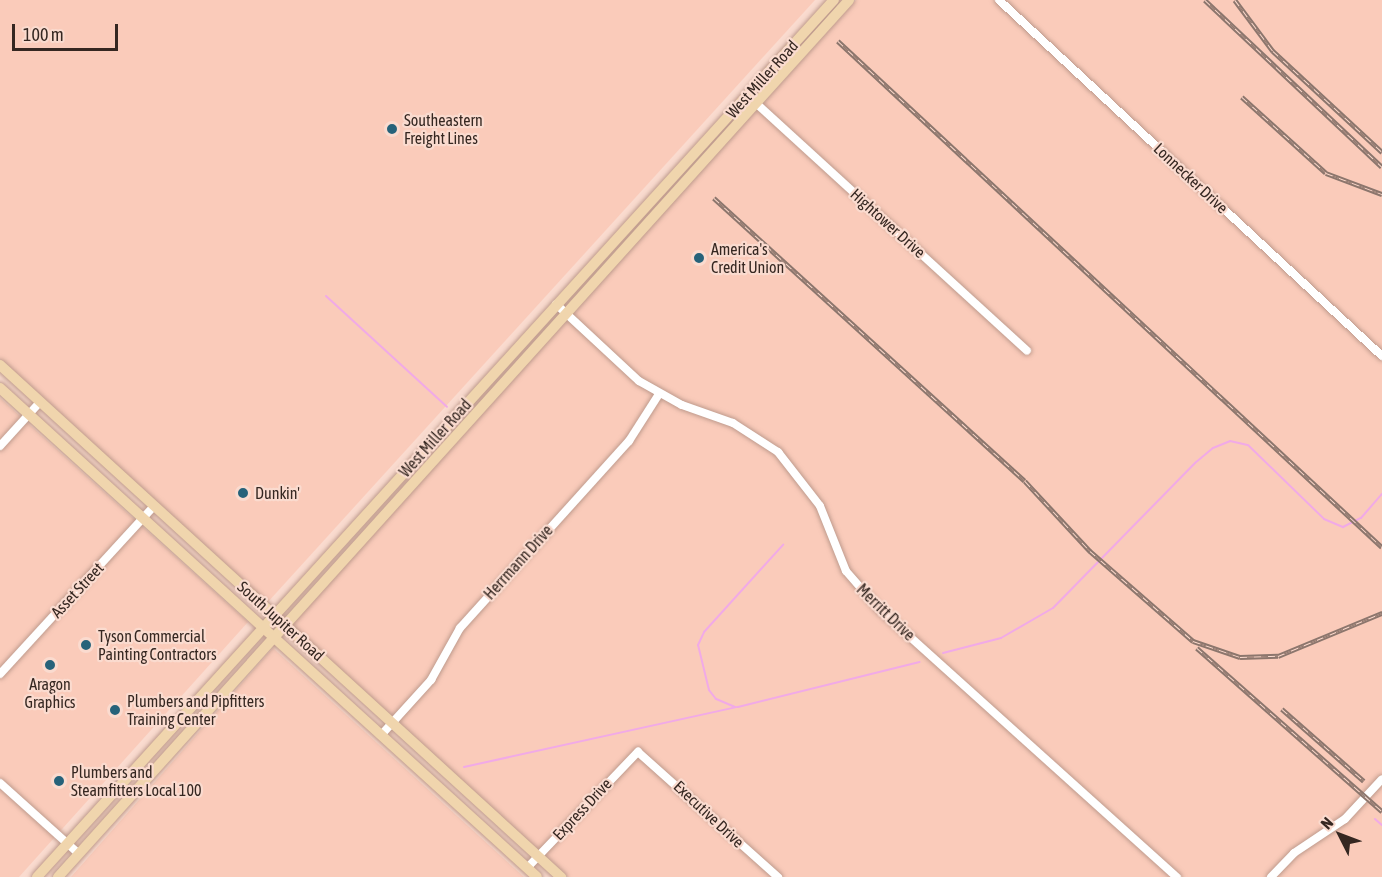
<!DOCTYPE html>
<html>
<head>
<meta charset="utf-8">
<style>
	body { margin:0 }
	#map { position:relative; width:1382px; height:877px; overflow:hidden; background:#fadbcf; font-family:"Asap Condensed",sans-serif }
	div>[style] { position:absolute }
	.built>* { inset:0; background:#facbba }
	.stream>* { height:2px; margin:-1px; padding:0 1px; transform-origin:1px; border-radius:1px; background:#f1aae7 }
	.roads { filter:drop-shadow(0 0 2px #bf9b8d) drop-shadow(0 0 2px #bf9b8d) }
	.minor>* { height:8px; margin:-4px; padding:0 4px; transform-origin:4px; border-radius:4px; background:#fff }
	.major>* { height:10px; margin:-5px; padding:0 5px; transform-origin:5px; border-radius:5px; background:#f0d5ad }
	.rail>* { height:4.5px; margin-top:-2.25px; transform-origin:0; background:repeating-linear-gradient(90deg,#fadbcf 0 7px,#8c766d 0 14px); box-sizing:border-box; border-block:2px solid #8c766d }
	.dots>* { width:16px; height:16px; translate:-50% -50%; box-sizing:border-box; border:3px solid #fadbcf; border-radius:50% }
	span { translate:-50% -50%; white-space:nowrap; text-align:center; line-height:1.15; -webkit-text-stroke:4.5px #fadbcf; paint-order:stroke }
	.street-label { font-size:16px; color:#352721 }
	.poi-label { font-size:16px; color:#352721 }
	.left { translate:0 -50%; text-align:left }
	.north { position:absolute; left:1310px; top:805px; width:60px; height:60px; -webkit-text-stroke:4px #fadbcf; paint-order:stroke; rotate:312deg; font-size:16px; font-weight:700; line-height:24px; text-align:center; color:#352721 }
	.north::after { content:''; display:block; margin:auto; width:21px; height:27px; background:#352721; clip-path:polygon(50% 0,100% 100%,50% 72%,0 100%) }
	.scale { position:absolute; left:12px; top:24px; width:106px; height:27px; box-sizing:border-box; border:3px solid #352721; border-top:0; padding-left:8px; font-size:18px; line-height:21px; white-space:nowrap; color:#352721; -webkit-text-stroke:4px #fadbcf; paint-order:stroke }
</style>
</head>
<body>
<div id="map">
	<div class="built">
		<i style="clip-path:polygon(0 0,815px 0,267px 603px,0 359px)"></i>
		<i style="clip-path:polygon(856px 0,1382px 0,1382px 877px,568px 877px,290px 624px)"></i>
		<i style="clip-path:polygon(0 398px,248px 622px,19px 877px,0 877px)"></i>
		<i style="clip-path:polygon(273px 648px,524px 877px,71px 877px)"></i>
	</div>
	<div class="stream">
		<i style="left:326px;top:296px;width:164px;rotate:42.5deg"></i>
		<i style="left:943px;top:653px;width:60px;rotate:-14.5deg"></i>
		<i style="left:1001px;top:638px;width:60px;rotate:-30deg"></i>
		<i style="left:1053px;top:608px;width:203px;rotate:-45.6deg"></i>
		<i style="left:1195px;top:463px;width:23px;rotate:-40deg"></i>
		<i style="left:1213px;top:448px;width:18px;rotate:-22deg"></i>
		<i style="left:1230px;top:441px;width:18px;rotate:13deg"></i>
		<i style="left:1248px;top:445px;width:106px;rotate:44.2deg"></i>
		<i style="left:1324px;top:519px;width:21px;rotate:23deg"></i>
		<i style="left:1343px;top:527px;width:20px;rotate:-27deg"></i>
		<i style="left:1361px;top:518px;width:32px;rotate:-49deg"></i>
		<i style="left:735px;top:707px;width:21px;rotate:-157deg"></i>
		<i style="left:716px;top:699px;width:11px;rotate:-128deg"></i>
		<i style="left:709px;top:690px;width:46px;rotate:-103.7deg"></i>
		<i style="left:698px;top:645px;width:14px;rotate:-65deg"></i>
		<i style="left:704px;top:632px;width:118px;rotate:-47.8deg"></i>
		<i style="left:464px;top:767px;width:280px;rotate:-12.4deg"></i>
		<i style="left:738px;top:707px;width:187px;rotate:-13.9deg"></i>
		<i style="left:1375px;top:819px;width:9px;rotate:41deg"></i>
	</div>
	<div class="roads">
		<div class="minor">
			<i style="left:999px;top:0;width:523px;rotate:42.91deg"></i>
			<i style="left:747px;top:95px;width:379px;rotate:42.4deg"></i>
			<i style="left:556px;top:304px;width:113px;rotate:42.9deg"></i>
			<i style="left:639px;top:381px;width:49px;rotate:29.2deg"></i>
			<i style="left:682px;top:405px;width:54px;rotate:19.4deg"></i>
			<i style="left:733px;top:423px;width:54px;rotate:32.8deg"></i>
			<i style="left:778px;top:452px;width:68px;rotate:52.1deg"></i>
			<i style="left:820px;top:506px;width:70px;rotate:68.2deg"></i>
			<i style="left:846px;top:571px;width:50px;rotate:49deg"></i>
			<i style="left:879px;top:609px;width:401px;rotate:42deg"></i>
			<i style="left:0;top:446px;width:59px;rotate:-47.7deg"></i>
			<i style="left:0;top:674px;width:228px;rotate:-47.5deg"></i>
			<i style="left:383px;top:733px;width:72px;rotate:-47.8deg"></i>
			<i style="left:431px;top:680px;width:60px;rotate:-60.9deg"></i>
			<i style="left:460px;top:628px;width:252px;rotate:-47.9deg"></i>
			<i style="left:629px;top:441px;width:56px;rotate:-57.4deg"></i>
			<i style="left:0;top:783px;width:106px;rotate:41.9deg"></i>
			<i style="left:527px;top:868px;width:161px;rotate:-46.3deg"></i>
			<i style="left:638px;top:752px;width:188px;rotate:41.8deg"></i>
			<i style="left:1271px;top:877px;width:33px;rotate:-46deg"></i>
			<i style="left:1294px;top:853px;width:61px;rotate:-33.7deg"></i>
			<i style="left:1345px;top:819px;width:54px;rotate:-47.2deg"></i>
		</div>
		<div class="major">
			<i style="left:0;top:365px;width:760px;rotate:42.39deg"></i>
			<i style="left:0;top:388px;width:726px;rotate:42.32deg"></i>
			<i style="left:37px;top:877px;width:1185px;rotate:-47.74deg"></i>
			<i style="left:58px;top:877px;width:1181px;rotate:-47.95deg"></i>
		</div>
	</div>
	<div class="rail">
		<i style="left:1205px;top:0;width:243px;rotate:43.3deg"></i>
		<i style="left:1235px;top:0;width:64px;rotate:53.3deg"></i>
		<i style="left:1273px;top:51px;width:149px;rotate:42.8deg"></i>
		<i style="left:838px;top:41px;width:743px;rotate:42.93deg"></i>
		<i style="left:1242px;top:97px;width:113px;rotate:42.1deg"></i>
		<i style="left:1326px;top:173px;width:60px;rotate:20.6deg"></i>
		<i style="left:714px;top:198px;width:420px;rotate:42.3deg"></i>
		<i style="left:1025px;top:481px;width:96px;rotate:47.1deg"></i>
		<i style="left:1090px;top:551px;width:137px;rotate:41.1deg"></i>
		<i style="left:1193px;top:641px;width:50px;rotate:18.8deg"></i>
		<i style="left:1240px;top:657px;width:38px;rotate:-2deg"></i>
		<i style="left:1278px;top:656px;width:113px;rotate:-22.5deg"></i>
		<i style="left:1197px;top:648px;width:247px;rotate:41.4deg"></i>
		<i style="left:1282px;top:709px;width:109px;rotate:41.3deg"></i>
	</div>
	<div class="dots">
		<i style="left:392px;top:129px;background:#26627a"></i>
		<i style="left:699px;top:258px;background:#26627a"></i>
		<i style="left:243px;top:493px;background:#26627a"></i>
		<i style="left:86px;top:645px;background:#26627a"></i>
		<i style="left:50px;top:665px;background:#26627a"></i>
		<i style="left:115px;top:710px;background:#26627a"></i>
		<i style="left:59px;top:781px;background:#26627a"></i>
	</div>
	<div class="street-label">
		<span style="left:762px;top:79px;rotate:-48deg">West Miller Road</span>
		<span style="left:1191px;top:178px;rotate:43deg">Lonnecker Drive</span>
		<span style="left:888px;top:223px;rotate:42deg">Hightower Drive</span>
		<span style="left:435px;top:438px;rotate:-48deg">West Miller Road</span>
		<span style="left:518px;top:562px;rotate:-48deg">Herrmann Drive</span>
		<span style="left:77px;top:590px;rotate:-47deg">Asset Street</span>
		<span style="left:886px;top:612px;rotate:44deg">Merritt Drive</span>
		<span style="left:281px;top:621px;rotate:42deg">South Jupiter Road</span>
		<span style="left:582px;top:809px;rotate:-47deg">Express Drive</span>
		<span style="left:709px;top:814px;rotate:43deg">Executive Drive</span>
	</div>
	<div class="poi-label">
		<span class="left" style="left:404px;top:129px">Southeastern<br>Freight Lines</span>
		<span class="left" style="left:711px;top:258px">America's<br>Credit Union</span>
		<span class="left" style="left:255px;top:493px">Dunkin'</span>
		<span class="left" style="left:98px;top:645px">Tyson Commercial<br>Painting Contractors</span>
		<span style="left:50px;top:693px">Aragon<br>Graphics</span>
		<span class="left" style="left:127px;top:710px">Plumbers and Pipfitters<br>Training Center</span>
		<span class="left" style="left:71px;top:781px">Plumbers and<br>Steamfitters Local 100</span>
	</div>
	<div class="north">N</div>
	<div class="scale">100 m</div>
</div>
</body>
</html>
